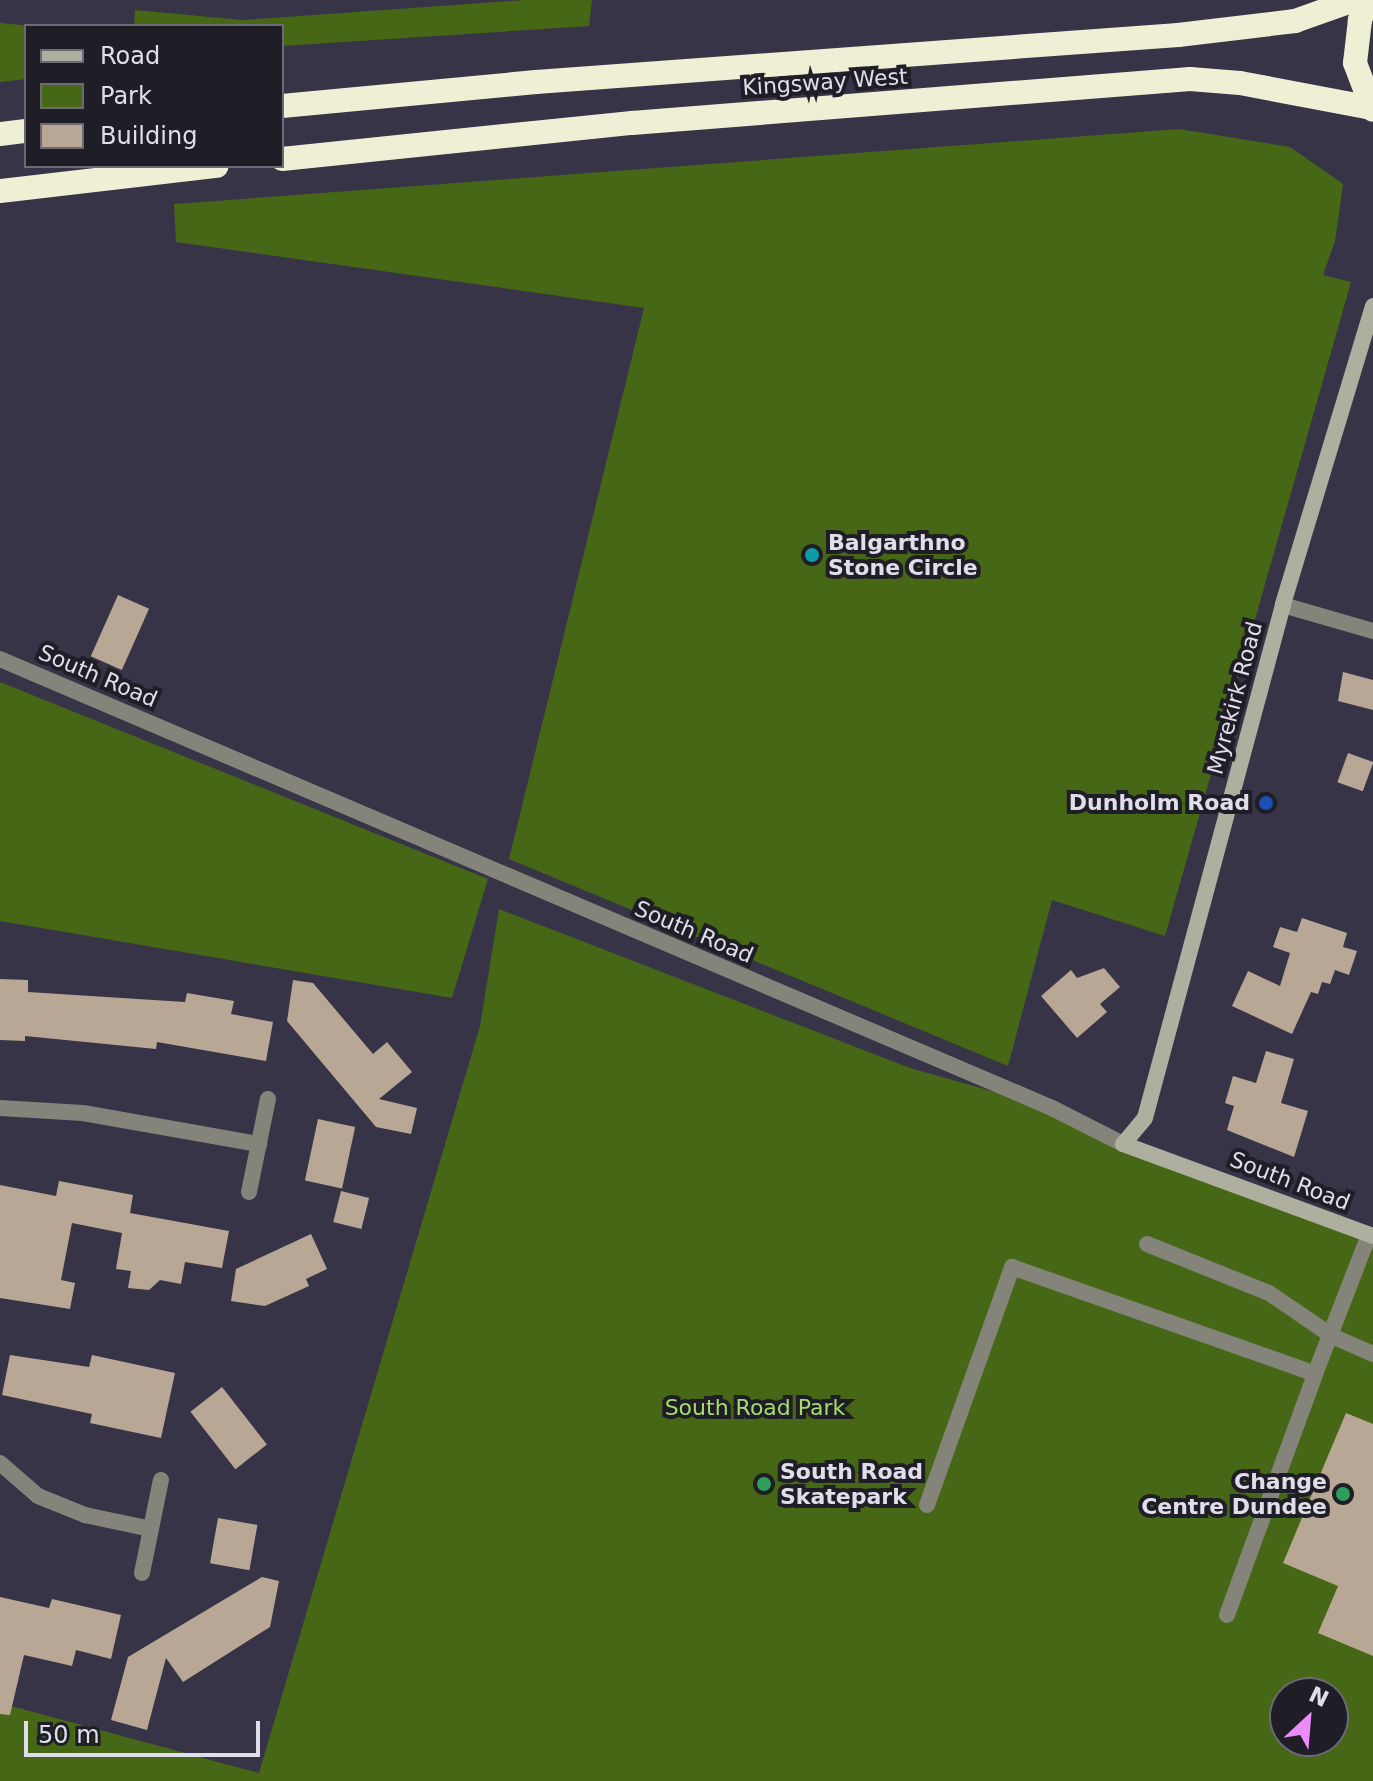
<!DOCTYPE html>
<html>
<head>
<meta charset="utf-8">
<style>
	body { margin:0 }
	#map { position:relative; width:1373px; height:1781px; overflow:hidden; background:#383447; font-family:"DejaVu Sans",sans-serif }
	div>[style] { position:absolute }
	.green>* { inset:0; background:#466715 }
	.building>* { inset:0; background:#b8a794; transform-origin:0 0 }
	.lane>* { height:16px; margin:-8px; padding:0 8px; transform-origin:8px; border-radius:8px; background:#84847a }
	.street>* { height:16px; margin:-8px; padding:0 8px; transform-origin:8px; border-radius:8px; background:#84847a }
	.secondary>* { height:16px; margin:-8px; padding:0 8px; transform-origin:8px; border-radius:8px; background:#afaf9f }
	.highway>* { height:24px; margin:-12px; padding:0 12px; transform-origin:12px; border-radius:12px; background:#efefd5 }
	.dots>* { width:22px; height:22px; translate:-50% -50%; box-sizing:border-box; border:4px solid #1f1d26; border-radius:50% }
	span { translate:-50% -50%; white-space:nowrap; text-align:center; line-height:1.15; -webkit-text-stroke:8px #1f1d26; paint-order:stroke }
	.street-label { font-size:22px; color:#e0deea }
	.poi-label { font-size:22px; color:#e0deea; font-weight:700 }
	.left { translate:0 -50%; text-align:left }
	.right { translate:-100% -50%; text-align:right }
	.park-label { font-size:22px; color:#a8db6d }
	.legend { position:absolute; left:24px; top:24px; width:260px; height:144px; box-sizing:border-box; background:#1f1d26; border:2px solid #6c6a74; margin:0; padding:10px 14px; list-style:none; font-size:24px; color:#e0deea }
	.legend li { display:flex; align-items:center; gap:16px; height:40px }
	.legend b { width:40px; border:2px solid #6c6a74 }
	.north { position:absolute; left:1269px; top:1677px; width:80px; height:80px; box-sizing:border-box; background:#1f1d26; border:2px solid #6c6a74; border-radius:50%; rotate:26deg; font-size:22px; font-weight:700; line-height:32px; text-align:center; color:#e0deea }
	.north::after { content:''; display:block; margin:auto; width:28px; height:36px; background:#ec8cfb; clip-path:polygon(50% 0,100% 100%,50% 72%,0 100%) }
	.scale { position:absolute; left:24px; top:1721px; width:236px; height:36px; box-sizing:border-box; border:4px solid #e0deea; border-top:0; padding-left:10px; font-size:24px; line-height:28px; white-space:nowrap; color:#e0deea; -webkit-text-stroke:6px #1f1d26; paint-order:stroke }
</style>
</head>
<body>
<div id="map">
	<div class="green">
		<i style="clip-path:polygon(524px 0,592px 0,589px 26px,282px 46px,282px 26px,134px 26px,135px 10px,242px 20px)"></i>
		<i style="clip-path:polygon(0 23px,32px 26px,26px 26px,26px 79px,0 82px)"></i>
		<i style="clip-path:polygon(1179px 129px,1290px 147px,1343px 184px,1335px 241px,1323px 275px,1351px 282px,1165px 936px,1052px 900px,1008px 1066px,509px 859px,644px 308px,176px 242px,174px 204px)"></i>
		<i style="clip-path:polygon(0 682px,488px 879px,452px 998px,0 921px)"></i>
		<i style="clip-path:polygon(evenodd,499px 909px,910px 1068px,1052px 1108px,1373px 1236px,1373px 1781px,0 1781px,0 1703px,259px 1773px,480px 1026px,499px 909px,1285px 1693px,1333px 1693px,1333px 1741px,1285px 1741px,1285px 1693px)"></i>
	</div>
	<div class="building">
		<i style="left:118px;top:595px;width:34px;height:67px;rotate:24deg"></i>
		<i style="clip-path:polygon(1343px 672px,1373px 680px,1373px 710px,1338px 701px)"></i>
		<i style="left:1348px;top:753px;width:27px;height:31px;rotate:20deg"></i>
		<i style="clip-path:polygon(1302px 918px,1347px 933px,1343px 947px,1357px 951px,1349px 975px,1335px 970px,1330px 984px,1322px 982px,1318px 994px,1311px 992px,1292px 1034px,1232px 1006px,1248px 971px,1280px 986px,1290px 953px,1273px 947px,1280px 927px,1297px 932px)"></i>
		<i style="clip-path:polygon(1104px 968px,1120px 987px,1100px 1004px,1107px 1012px,1077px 1038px,1041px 996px,1071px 970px,1077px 978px)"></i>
		<i style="clip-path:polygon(0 979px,28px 980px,28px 992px,185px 1002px,187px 993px,234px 1001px,231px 1014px,273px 1022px,266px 1061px,157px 1042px,156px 1049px,25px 1036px,25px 1041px,0 1040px)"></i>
		<i style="clip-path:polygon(293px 980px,313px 983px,373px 1054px,387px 1042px,412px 1072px,379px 1099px,417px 1108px,411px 1134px,376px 1127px,287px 1021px)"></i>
		<i style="clip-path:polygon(1266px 1051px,1294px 1059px,1281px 1103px,1308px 1111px,1294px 1157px,1227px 1130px,1234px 1106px,1225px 1103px,1233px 1076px,1256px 1083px)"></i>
		<i style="left:318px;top:1119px;width:38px;height:63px;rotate:12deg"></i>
		<i style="clip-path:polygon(59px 1181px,133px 1195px,130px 1213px,229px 1231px,222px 1268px,185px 1262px,181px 1284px,160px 1280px,149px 1290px,128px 1288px,131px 1271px,116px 1269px,122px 1233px,72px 1223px,61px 1280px,75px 1283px,70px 1309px,0 1298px,0 1185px,56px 1196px)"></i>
		<i style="left:341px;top:1191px;width:29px;height:32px;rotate:14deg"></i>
		<i style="clip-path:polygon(311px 1234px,327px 1269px,306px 1279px,309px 1286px,265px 1306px,231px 1301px,236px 1269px)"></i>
		<i style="clip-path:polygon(10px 1355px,89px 1367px,92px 1355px,175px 1373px,161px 1438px,90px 1423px,92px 1414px,2px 1395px)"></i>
		<i style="left:222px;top:1387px;width:73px;height:40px;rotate:52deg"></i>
		<i style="clip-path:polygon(1346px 1413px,1373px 1424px,1373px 1656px,1318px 1633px,1338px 1586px,1283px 1563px)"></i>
		<i style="left:218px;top:1518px;width:40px;height:46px;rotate:10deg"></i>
		<i style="clip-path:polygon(262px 1577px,279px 1581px,270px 1627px,183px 1682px,166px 1658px,147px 1730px,111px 1720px,128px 1657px)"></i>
		<i style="clip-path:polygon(0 1597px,49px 1608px,52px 1599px,121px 1615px,111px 1659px,76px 1650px,72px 1666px,24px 1655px,10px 1715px,0 1714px)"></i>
	</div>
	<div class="lane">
		<i style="left:1147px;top:1244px;width:131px;rotate:21.9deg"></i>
		<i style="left:1269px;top:1293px;width:76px;rotate:34.3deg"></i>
		<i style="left:1332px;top:1336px;width:45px;rotate:23.7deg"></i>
		<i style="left:927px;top:1505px;width:253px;rotate:-70.3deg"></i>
		<i style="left:1012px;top:1267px;width:321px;rotate:19.4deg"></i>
		<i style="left:1315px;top:1374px;width:149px;rotate:-68.8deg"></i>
		<i style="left:1227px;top:1615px;width:257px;rotate:-69.9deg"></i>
	</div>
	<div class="street">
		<i style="left:1283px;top:605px;width:94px;rotate:16.1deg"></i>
		<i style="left:0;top:659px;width:1144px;rotate:23.11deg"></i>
		<i style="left:1052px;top:1108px;width:80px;rotate:26.9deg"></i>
		<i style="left:0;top:1108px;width:83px;rotate:3.4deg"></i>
		<i style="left:83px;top:1113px;width:179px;rotate:10deg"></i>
		<i style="left:249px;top:1192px;width:95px;rotate:-78.5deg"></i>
		<i style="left:0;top:1463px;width:50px;rotate:41deg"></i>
		<i style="left:38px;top:1496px;width:51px;rotate:22deg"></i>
		<i style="left:85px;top:1515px;width:67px;rotate:12deg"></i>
		<i style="left:142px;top:1573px;width:95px;rotate:-78.5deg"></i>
	</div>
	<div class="secondary">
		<i style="left:1373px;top:306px;width:312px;rotate:106.8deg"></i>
		<i style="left:1283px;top:605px;width:531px;rotate:105.06deg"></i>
		<i style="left:1145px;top:1118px;width:34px;rotate:130deg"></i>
		<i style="left:1123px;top:1144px;width:266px;rotate:20.2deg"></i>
	</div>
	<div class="highway">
		<i style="left:1368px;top:0;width:22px;rotate:112deg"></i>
		<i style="left:1360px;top:20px;width:43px;rotate:96.6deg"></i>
		<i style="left:1355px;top:63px;width:50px;rotate:69deg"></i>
		<i style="left:282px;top:106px;width:255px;rotate:-5.4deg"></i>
		<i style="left:536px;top:82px;width:644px;rotate:-4.19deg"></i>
		<i style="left:1178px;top:35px;width:118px;rotate:-6.8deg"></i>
		<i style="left:1295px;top:21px;width:63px;rotate:-19.6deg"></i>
		<i style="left:0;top:134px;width:26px;rotate:-7deg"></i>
		<i style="left:282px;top:159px;width:352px;rotate:-5.9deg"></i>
		<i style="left:632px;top:123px;width:560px;rotate:-4.51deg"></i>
		<i style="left:1190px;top:79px;width:50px;rotate:4.6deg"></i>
		<i style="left:1240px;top:83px;width:134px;rotate:10.7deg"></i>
		<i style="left:0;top:191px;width:218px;rotate:-6.6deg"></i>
	</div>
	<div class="dots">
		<i style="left:812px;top:555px;background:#0f9aa8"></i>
		<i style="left:1266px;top:803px;background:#1a4fb4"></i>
		<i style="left:764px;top:1484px;background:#2e9e5b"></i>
		<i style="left:1343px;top:1494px;background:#2e9e5b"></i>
	</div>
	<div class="street-label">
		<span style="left:825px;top:82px;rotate:-4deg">Kingsway West</span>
		<span style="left:98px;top:676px;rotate:23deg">South Road</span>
		<span style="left:1235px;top:698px;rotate:-75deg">Myrekirk Road</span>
		<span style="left:694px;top:932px;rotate:23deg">South Road</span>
		<span style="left:1290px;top:1181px;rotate:21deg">South Road</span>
	</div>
	<div class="poi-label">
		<span class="left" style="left:828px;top:555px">Balgarthno<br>Stone Circle</span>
		<span class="right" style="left:1250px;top:803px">Dunholm Road</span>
		<span class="left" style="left:780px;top:1484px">South Road<br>Skatepark</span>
		<span class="right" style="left:1327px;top:1494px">Change<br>Centre Dundee</span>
	</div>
	<div class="park-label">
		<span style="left:755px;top:1408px">South Road Park</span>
	</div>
	<ul class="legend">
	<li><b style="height:10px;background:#afaf9f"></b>Road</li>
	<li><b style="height:22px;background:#466715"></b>Park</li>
	<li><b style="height:22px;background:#b8a794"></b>Building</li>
	</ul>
	<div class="north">N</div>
	<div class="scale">50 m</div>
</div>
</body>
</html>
